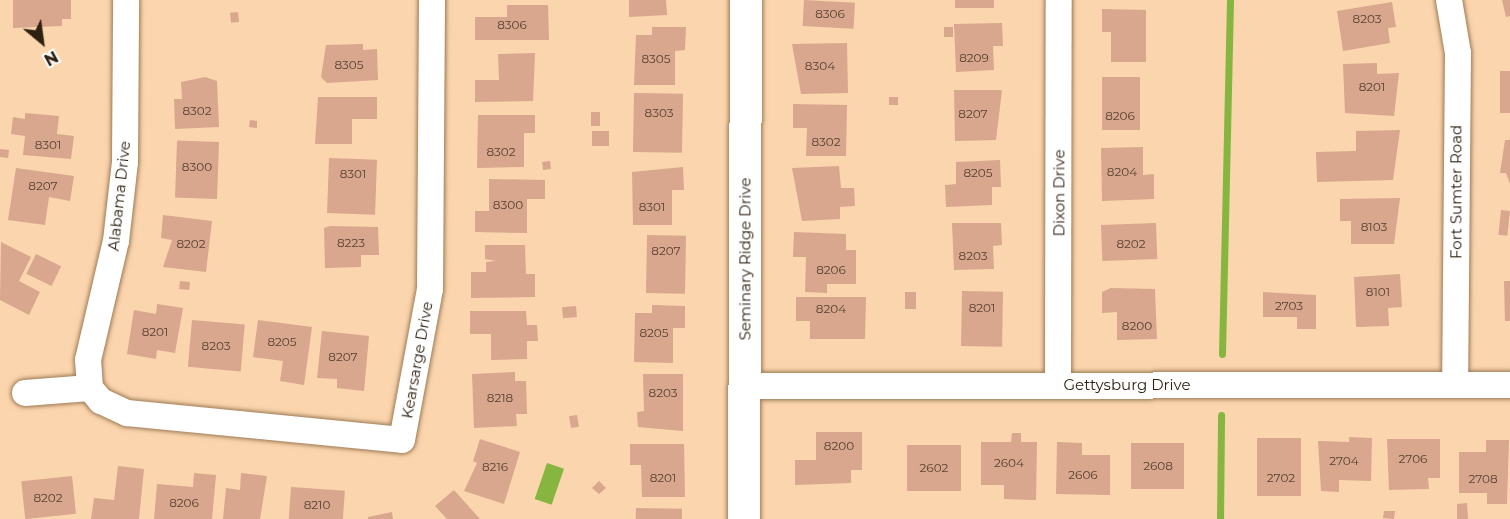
<!DOCTYPE html>
<html>
<head>
<meta charset="utf-8">
<style>
	body { margin:0 }
	#map { position:relative; width:1510px; height:519px; overflow:hidden; background:#fbd5ad; font-family:Montserrat,sans-serif }
	div>[style] { position:absolute }
	.water>* { inset:0; background:#87b640; transform-origin:0 0 }
	.stream>* { height:7px; margin:-3.5px; padding:0 3.5px; transform-origin:3.5px; border-radius:3.5px; background:#87b640 }
	.building>* { inset:0; background:#d8a78e; transform-origin:0 0 }
	.roads { filter:drop-shadow(0 0 2px #9d7b56) drop-shadow(0 0 2px #9d7b56) }
	.minor>* { height:26px; margin:-13px; padding:0 13px; transform-origin:13px; border-radius:13px; background:#fff }
	.tertiary>* { height:32px; margin:-16px; padding:0 16px; transform-origin:16px; border-radius:16px; background:#fff }
	span { translate:-50% -50%; white-space:nowrap; text-align:center; line-height:1.15; -webkit-text-stroke:5px #fefefe; paint-order:stroke }
	.number-label { font-size:12px; color:#594231 }
	.number-label span { -webkit-text-stroke-width:0 }
	.street-label { font-size:15px; color:#2f2112 }
	.north { position:absolute; left:12px; top:12px; width:60px; height:60px; -webkit-text-stroke:4px #fefefe; paint-order:stroke; rotate:151deg; font-size:16px; font-weight:700; line-height:24px; text-align:center; color:#2f2112 }
	.north::after { content:''; display:block; margin:auto; width:21px; height:27px; background:#2f2112; clip-path:polygon(50% 0,100% 100%,50% 72%,0 100%) }
</style>
</head>
<body>
<div id="map">
	<div class="water">
		<i style="left:547px;top:463px;width:18px;height:38px;rotate:19deg"></i>
	</div>
	<div class="stream">
		<i style="left:1222px;top:354px;width:354px;rotate:-88.7deg"></i>
		<i style="left:1220px;top:519px;width:104px;rotate:-89.4deg"></i>
	</div>
	<div class="building">
		<i style="clip-path:polygon(13px 0,71px 0,71px 19px,62px 19px,62px 26px,13px 28px)"></i>
		<i style="clip-path:polygon(629px 0,666px 0,667px 15px,629px 17px)"></i>
		<i style="left:804px;top:0;width:51px;height:26px;rotate:3deg"></i>
		<i style="left:955px;top:0;width:39px;height:8px"></i>
		<i style="clip-path:polygon(1502px 0,1510px 0,1510px 16px,1506px 17px)"></i>
		<i style="clip-path:polygon(1392px 2px,1396px 27px,1388px 28px,1390px 43px,1343px 51px,1337px 11px)"></i>
		<i style="clip-path:polygon(507px 5px,548px 5px,549px 40px,475px 40px,475px 17px,507px 17px)"></i>
		<i style="clip-path:polygon(1102px 9px,1146px 10px,1146px 62px,1111px 62px,1111px 32px,1102px 32px)"></i>
		<i style="left:238px;top:12px;width:10px;height:8px;rotate:84deg"></i>
		<i style="clip-path:polygon(1002px 23px,1003px 46px,993px 46px,994px 70px,956px 72px,954px 24px)"></i>
		<i style="clip-path:polygon(652px 27px,686px 27px,685px 50px,675px 51px,675px 85px,634px 85px,636px 35px,652px 35px)"></i>
		<i style="left:944px;top:27px;width:9px;height:10px"></i>
		<i style="clip-path:polygon(847px 43px,848px 93px,801px 94px,792px 44px)"></i>
		<i style="clip-path:polygon(363px 44px,363px 50px,377px 49px,378px 80px,327px 83px,321px 77px,326px 45px)"></i>
		<i style="clip-path:polygon(535px 53px,533px 101px,475px 102px,475px 80px,499px 80px,498px 54px)"></i>
		<i style="clip-path:polygon(1377px 63px,1377px 74px,1399px 73px,1394px 116px,1345px 113px,1343px 64px)"></i>
		<i style="left:1500px;top:71px;width:10px;height:42px"></i>
		<i style="clip-path:polygon(205px 77px,217px 81px,219px 127px,175px 129px,174px 99px,182px 99px,181px 82px)"></i>
		<i style="left:1102px;top:77px;width:38px;height:53px"></i>
		<i style="clip-path:polygon(954px 90px,1002px 90px,996px 140px,955px 141px)"></i>
		<i style="left:634px;top:93px;width:49px;height:59px;rotate:1deg"></i>
		<i style="clip-path:polygon(318px 97px,377px 97px,377px 119px,352px 119px,352px 144px,315px 144px)"></i>
		<i style="left:889px;top:97px;width:9px;height:8px"></i>
		<i style="clip-path:polygon(793px 104px,847px 105px,846px 156px,806px 156px,807px 128px,793px 128px)"></i>
		<i style="left:591px;top:112px;width:9px;height:14px"></i>
		<i style="clip-path:polygon(25px 113px,59px 116px,57px 134px,74px 136px,71px 159px,23px 155px,25px 136px,11px 134px,13px 117px,25px 119px)"></i>
		<i style="clip-path:polygon(478px 115px,535px 115px,535px 133px,524px 133px,524px 167px,477px 168px)"></i>
		<i style="clip-path:polygon(250px 120px,257px 121px,257px 128px,249px 127px)"></i>
		<i style="clip-path:polygon(1400px 130px,1393px 180px,1317px 182px,1316px 152px,1356px 151px,1356px 131px)"></i>
		<i style="left:592px;top:131px;width:17px;height:15px"></i>
		<i style="clip-path:polygon(1505px 140px,1510px 140px,1510px 184px,1506px 173px,1500px 173px)"></i>
		<i style="left:219px;top:142px;width:57px;height:42px;rotate:92deg"></i>
		<i style="clip-path:polygon(1143px 147px,1143px 175px,1154px 174px,1154px 199px,1102px 201px,1101px 148px)"></i>
		<i style="left:0;top:149px;width:9px;height:8px;rotate:6deg"></i>
		<i style="left:329px;top:158px;width:48px;height:55px;rotate:2deg"></i>
		<i style="clip-path:polygon(1000px 160px,1001px 187px,992px 187px,992px 205px,946px 207px,945px 185px,956px 184px,956px 162px)"></i>
		<i style="left:550px;top:161px;width:8px;height:8px;rotate:83deg"></i>
		<i style="clip-path:polygon(839px 166px,841px 188px,854px 188px,855px 206px,840px 207px,840px 219px,802px 221px,792px 168px)"></i>
		<i style="clip-path:polygon(683px 167px,684px 190px,672px 190px,672px 225px,633px 225px,632px 172px)"></i>
		<i style="clip-path:polygon(16px 168px,74px 176px,70px 201px,49px 197px,45px 225px,8px 220px)"></i>
		<i style="clip-path:polygon(489px 179px,545px 180px,545px 199px,527px 199px,527px 233px,475px 232px,475px 211px,489px 211px)"></i>
		<i style="clip-path:polygon(1400px 198px,1394px 244px,1351px 244px,1351px 221px,1340px 221px,1340px 199px)"></i>
		<i style="left:1501px;top:210px;width:9px;height:25px;rotate:6deg"></i>
		<i style="clip-path:polygon(163px 215px,212px 221px,206px 272px,163px 267px,172px 240px,161px 238px)"></i>
		<i style="clip-path:polygon(952px 223px,1001px 223px,1002px 245px,993px 246px,994px 269px,954px 270px)"></i>
		<i style="left:1156px;top:223px;width:36px;height:55px;rotate:88deg"></i>
		<i style="clip-path:polygon(330px 226px,378px 227px,379px 255px,361px 255px,361px 267px,325px 268px,324px 228px)"></i>
		<i style="clip-path:polygon(794px 232px,846px 234px,846px 250px,856px 250px,856px 284px,827px 284px,827px 293px,805px 292px,806px 257px,793px 257px)"></i>
		<i style="left:647px;top:235px;width:39px;height:58px;rotate:1deg"></i>
		<i style="clip-path:polygon(1px 242px,31px 257px,19px 281px,40px 292px,29px 315px,0 300px)"></i>
		<i style="clip-path:polygon(485px 245px,525px 245px,526px 274px,535px 274px,535px 297px,471px 298px,471px 272px,486px 272px,486px 262px,496px 261px,485px 259px)"></i>
		<i style="left:36px;top:254px;width:28px;height:22px;rotate:26deg"></i>
		<i style="clip-path:polygon(1400px 274px,1402px 307px,1388px 308px,1389px 326px,1356px 327px,1354px 277px)"></i>
		<i style="left:180px;top:281px;width:10px;height:8px;rotate:6deg"></i>
		<i style="clip-path:polygon(1504px 281px,1510px 281px,1510px 321px,1505px 321px)"></i>
		<i style="clip-path:polygon(1111px 288px,1155px 289px,1157px 339px,1117px 340px,1117px 312px,1102px 313px,1102px 292px)"></i>
		<i style="left:962px;top:291px;width:41px;height:55px;rotate:1deg"></i>
		<i style="left:905px;top:292px;width:11px;height:17px"></i>
		<i style="clip-path:polygon(1263px 292px,1316px 295px,1316px 329px,1297px 329px,1297px 317px,1263px 317px)"></i>
		<i style="clip-path:polygon(796px 297px,866px 297px,865px 339px,810px 339px,810px 321px,796px 321px)"></i>
		<i style="clip-path:polygon(157px 304px,183px 308px,175px 353px,157px 350px,156px 359px,127px 354px,134px 310px,156px 314px)"></i>
		<i style="clip-path:polygon(652px 305px,685px 306px,685px 328px,673px 328px,673px 363px,634px 362px,635px 313px,652px 313px)"></i>
		<i style="left:576px;top:306px;width:11px;height:14px;rotate:85deg"></i>
		<i style="clip-path:polygon(470px 311px,526px 311px,527px 325px,537px 325px,538px 341px,527px 341px,527px 359px,491px 360px,491px 334px,470px 334px)"></i>
		<i style="left:192px;top:320px;width:53px;height:47px;rotate:5deg"></i>
		<i style="clip-path:polygon(258px 320px,312px 327px,304px 385px,280px 381px,283px 361px,253px 357px)"></i>
		<i style="clip-path:polygon(322px 331px,369px 336px,364px 391px,337px 388px,337px 379px,317px 378px)"></i>
		<i style="clip-path:polygon(515px 372px,515px 381px,526px 381px,527px 414px,516px 414px,517px 426px,474px 428px,472px 374px)"></i>
		<i style="clip-path:polygon(643px 374px,683px 374px,683px 431px,638px 427px,637px 412px,644px 411px)"></i>
		<i style="left:577px;top:415px;width:12px;height:8px;rotate:81deg"></i>
		<i style="clip-path:polygon(816px 432px,862px 432px,862px 470px,851px 470px,851px 483px,795px 485px,795px 460px,816px 460px)"></i>
		<i style="clip-path:polygon(1012px 433px,1021px 433px,1021px 442px,1037px 442px,1036px 500px,1004px 499px,1004px 485px,981px 485px,981px 442px,1011px 442px)"></i>
		<i style="clip-path:polygon(1349px 437px,1372px 438px,1371px 481px,1339px 480px,1339px 492px,1321px 491px,1318px 441px,1349px 442px)"></i>
		<i style="left:1301px;top:438px;width:58px;height:44px;rotate:90deg"></i>
		<i style="clip-path:polygon(480px 439px,520px 452px,504px 504px,464px 491px,477px 463px,473px 461px)"></i>
		<i style="clip-path:polygon(1387px 439px,1440px 439px,1440px 478px,1428px 478px,1429px 489px,1389px 490px)"></i>
		<i style="clip-path:polygon(1486px 440px,1509px 440px,1507px 504px,1487px 504px,1487px 493px,1459px 493px,1459px 452px,1486px 452px)"></i>
		<i style="clip-path:polygon(1057px 442px,1082px 443px,1082px 455px,1110px 455px,1110px 495px,1056px 494px)"></i>
		<i style="left:1131px;top:443px;width:53px;height:46px"></i>
		<i style="clip-path:polygon(630px 444px,684px 444px,685px 497px,642px 497px,641px 465px,630px 465px)"></i>
		<i style="left:907px;top:445px;width:54px;height:46px"></i>
		<i style="clip-path:polygon(118px 466px,144px 469px,139px 519px,91px 519px,94px 498px,114px 500px)"></i>
		<i style="clip-path:polygon(194px 473px,216px 475px,212px 519px,154px 519px,157px 484px,193px 487px)"></i>
		<i style="clip-path:polygon(241px 473px,267px 476px,260px 519px,223px 519px,226px 488px,240px 490px)"></i>
		<i style="left:72px;top:476px;width:38px;height:51px;rotate:84deg"></i>
		<i style="clip-path:polygon(599px 481px,606px 488px,599px 494px,592px 488px)"></i>
		<i style="left:291px;top:487px;width:54px;height:32px;rotate:4deg"></i>
		<i style="clip-path:polygon(454px 490px,480px 519px,447px 519px,435px 506px)"></i>
		<i style="clip-path:polygon(1467px 503px,1468px 519px,1457px 519px,1457px 504px)"></i>
		<i style="left:636px;top:508px;width:46px;height:11px;rotate:1deg"></i>
		<i style="clip-path:polygon(1384px 511px,1395px 511px,1394px 519px,1383px 518px)"></i>
		<i style="clip-path:polygon(392px 512px,393px 519px,368px 519px,368px 517px)"></i>
	</div>
	<div class="roads">
		<div class="minor">
			<i style="left:1449px;top:0;width:54px;rotate:80.4deg"></i>
			<i style="left:1458px;top:53px;width:332px;rotate:90.5deg"></i>
			<i style="left:1058px;top:385px;width:385px;rotate:-89.9deg"></i>
			<i style="left:744px;top:386px;width:766px;rotate:-0.07deg"></i>
			<i style="left:90px;top:388px;width:28px;rotate:-94deg"></i>
			<i style="left:88px;top:360px;width:122px;rotate:-76.8deg"></i>
			<i style="left:116px;top:241px;width:80px;rotate:-83.5deg"></i>
			<i style="left:125px;top:162px;width:162px;rotate:-89.6deg"></i>
			<i style="left:25px;top:393px;width:65px;rotate:-4.4deg"></i>
			<i style="left:90px;top:388px;width:17px;rotate:50deg"></i>
			<i style="left:101px;top:401px;width:29px;rotate:25deg"></i>
			<i style="left:127px;top:413px;width:276px;rotate:5.6deg"></i>
			<i style="left:402px;top:440px;width:154px;rotate:-79.5deg"></i>
			<i style="left:430px;top:289px;width:289px;rotate:-89.6deg"></i>
		</div>
		<div class="tertiary">
			<i style="left:744px;top:519px;width:519px;rotate:-89.78deg"></i>
		</div>
	</div>
	<div class="number-label">
		<span style="left:830px;top:14px">8306</span>
		<span style="left:1367px;top:19px">8203</span>
		<span style="left:512px;top:25px">8306</span>
		<span style="left:974px;top:58px">8209</span>
		<span style="left:656px;top:59px">8305</span>
		<span style="left:349px;top:65px">8305</span>
		<span style="left:820px;top:66px">8304</span>
		<span style="left:1372px;top:87px">8201</span>
		<span style="left:197px;top:111px">8302</span>
		<span style="left:659px;top:113px">8303</span>
		<span style="left:973px;top:114px">8207</span>
		<span style="left:1120px;top:116px">8206</span>
		<span style="left:826px;top:142px">8302</span>
		<span style="left:48px;top:145px">8301</span>
		<span style="left:501px;top:152px">8302</span>
		<span style="left:197px;top:167px">8300</span>
		<span style="left:1122px;top:172px">8204</span>
		<span style="left:978px;top:173px">8205</span>
		<span style="left:353px;top:174px">8301</span>
		<span style="left:43px;top:186px">8207</span>
		<span style="left:508px;top:205px">8300</span>
		<span style="left:652px;top:207px">8301</span>
		<span style="left:1374px;top:227px">8103</span>
		<span style="left:351px;top:243px">8223</span>
		<span style="left:191px;top:244px">8202</span>
		<span style="left:1131px;top:244px">8202</span>
		<span style="left:666px;top:251px">8207</span>
		<span style="left:973px;top:256px">8203</span>
		<span style="left:831px;top:270px">8206</span>
		<span style="left:1378px;top:292px">8101</span>
		<span style="left:1289px;top:306px">2703</span>
		<span style="left:982px;top:308px">8201</span>
		<span style="left:831px;top:309px">8204</span>
		<span style="left:1137px;top:326px">8200</span>
		<span style="left:155px;top:332px">8201</span>
		<span style="left:654px;top:333px">8205</span>
		<span style="left:282px;top:342px">8205</span>
		<span style="left:216px;top:346px">8203</span>
		<span style="left:343px;top:357px">8207</span>
		<span style="left:663px;top:393px">8203</span>
		<span style="left:500px;top:398px">8218</span>
		<span style="left:839px;top:446px">8200</span>
		<span style="left:1413px;top:459px">2706</span>
		<span style="left:1344px;top:461px">2704</span>
		<span style="left:1009px;top:463px">2604</span>
		<span style="left:1158px;top:466px">2608</span>
		<span style="left:495px;top:467px">8216</span>
		<span style="left:934px;top:468px">2602</span>
		<span style="left:1083px;top:475px">2606</span>
		<span style="left:663px;top:478px">8201</span>
		<span style="left:1281px;top:478px">2702</span>
		<span style="left:1483px;top:479px">2708</span>
		<span style="left:48px;top:498px">8202</span>
		<span style="left:184px;top:503px">8206</span>
		<span style="left:317px;top:505px">8210</span>
	</div>
	<div class="street-label">
		<span style="left:1456px;top:192px;rotate:-90deg">Fort Sumter Road</span>
		<span style="left:1059px;top:193px;rotate:-90deg">Dixon Drive</span>
		<span style="left:119px;top:196px;rotate:-84deg">Alabama Drive</span>
		<span style="left:745px;top:259px;rotate:-90deg">Seminary Ridge Drive</span>
		<span style="left:417px;top:360px;rotate:-80deg">Kearsarge Drive</span>
		<span style="left:1127px;top:385px">Gettysburg Drive</span>
	</div>
	<div class="north">N</div>
</div>
</body>
</html>
